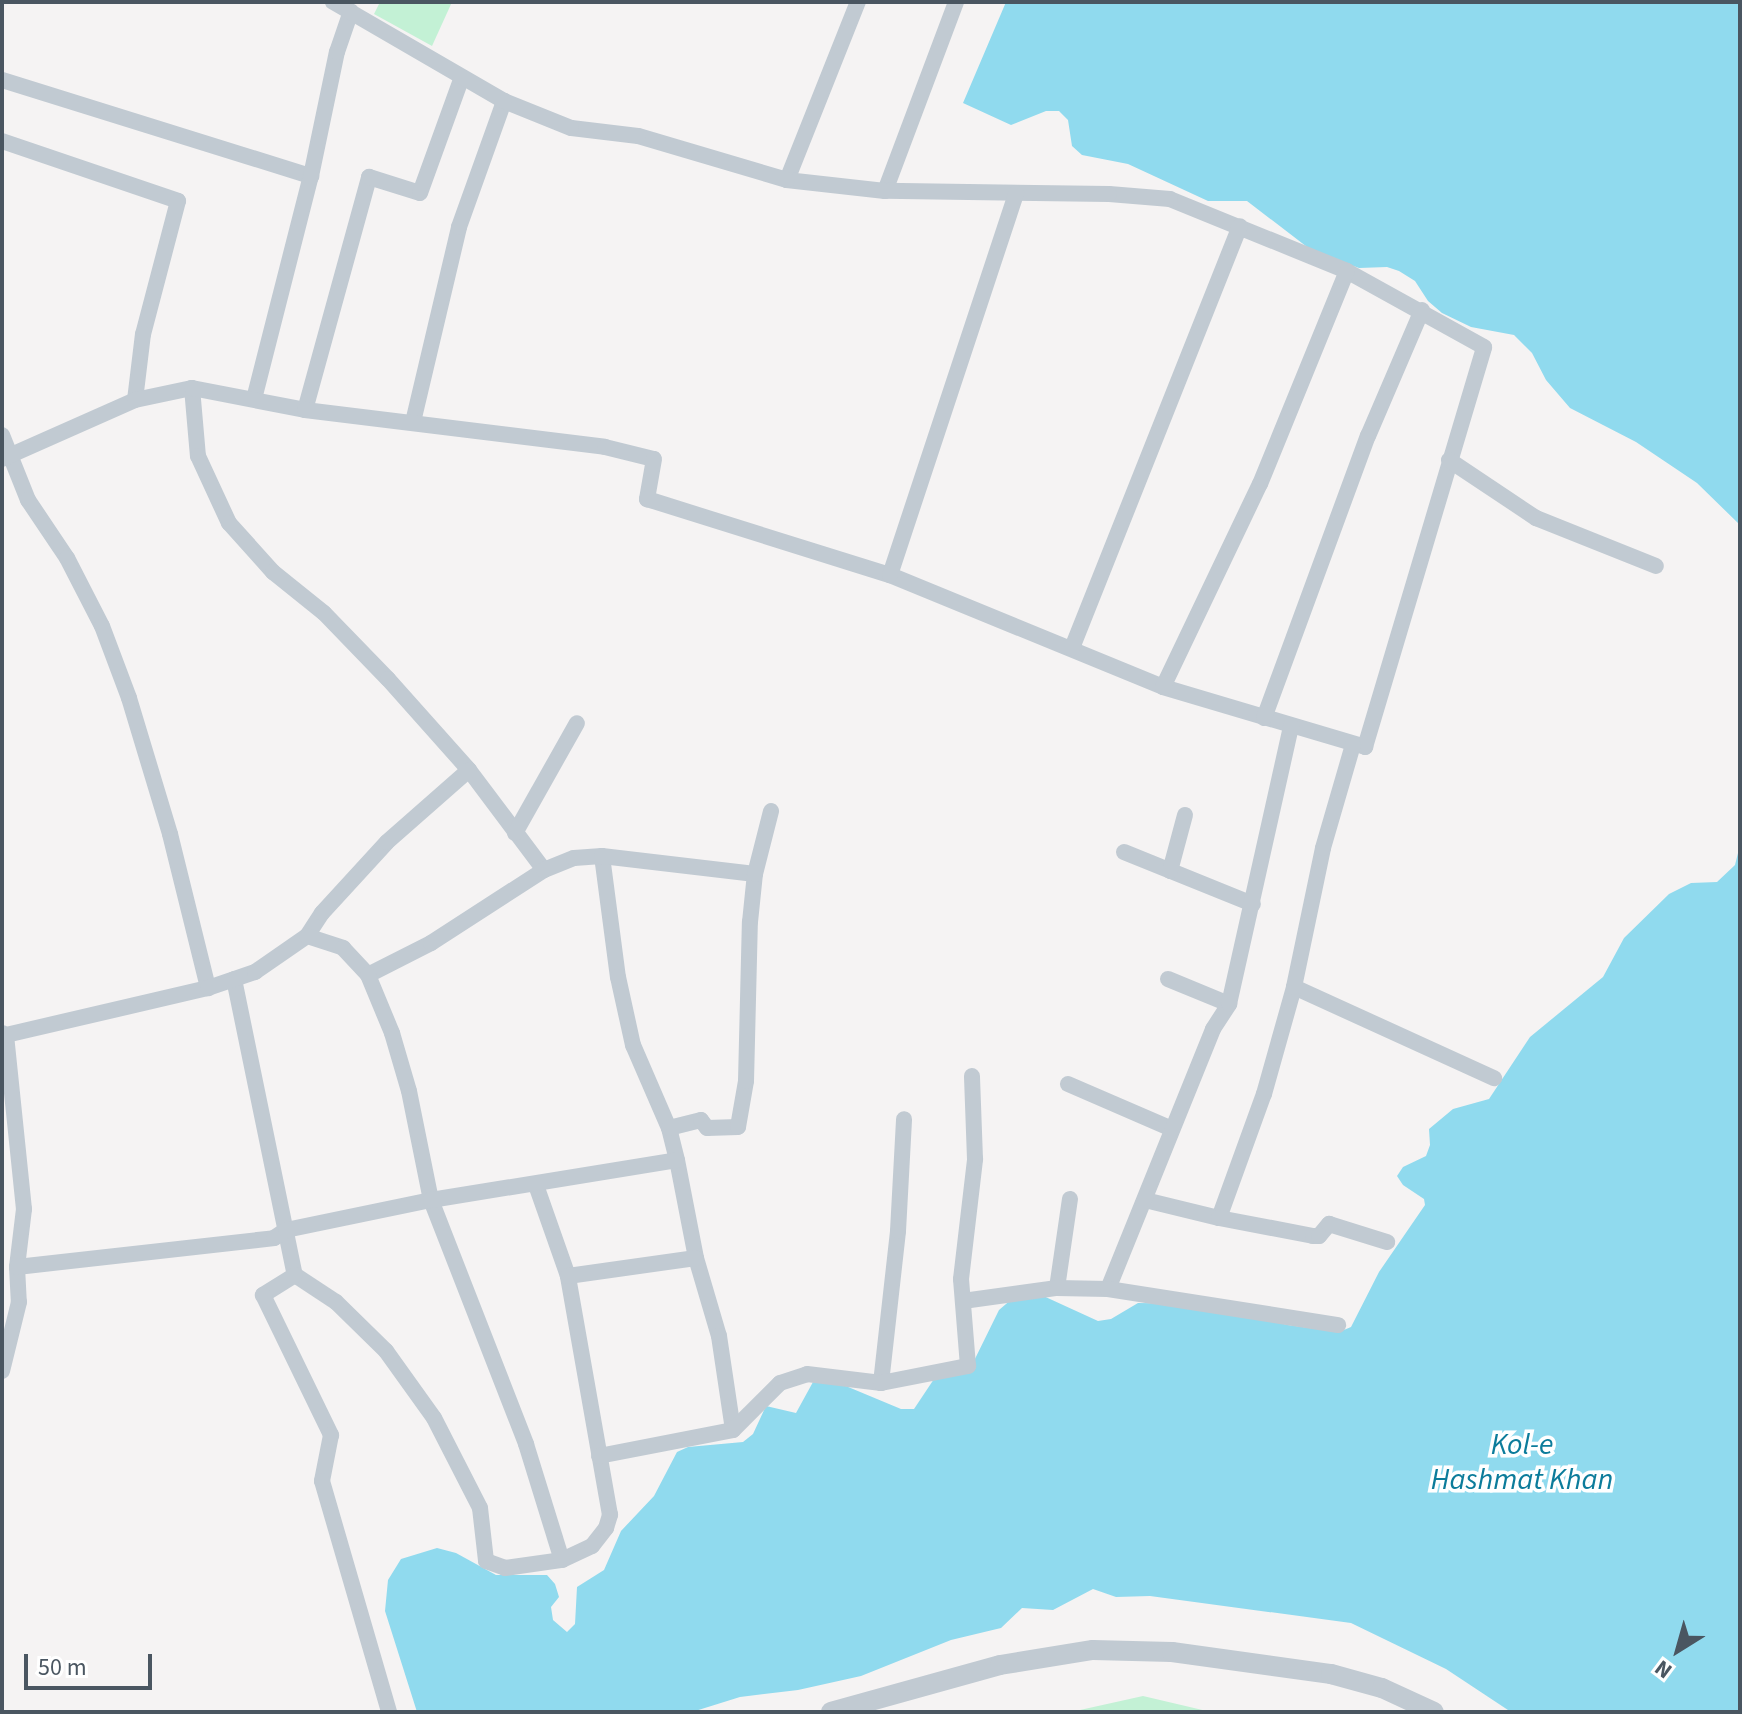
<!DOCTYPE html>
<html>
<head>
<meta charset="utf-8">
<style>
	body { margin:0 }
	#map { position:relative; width:1742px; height:1714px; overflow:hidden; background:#f5f3f3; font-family:"Source Sans 3",sans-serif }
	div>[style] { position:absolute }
	.green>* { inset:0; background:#c3f1d5 }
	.water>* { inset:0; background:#90daee }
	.minor>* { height:16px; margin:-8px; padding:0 8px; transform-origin:8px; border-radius:8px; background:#c1cad2 }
	.tertiary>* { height:20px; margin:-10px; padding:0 10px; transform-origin:10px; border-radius:10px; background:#c1cad2 }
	span { translate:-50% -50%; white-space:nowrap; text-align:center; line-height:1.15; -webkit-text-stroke:7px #fff; paint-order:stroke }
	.water-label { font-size:30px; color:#0c7c9b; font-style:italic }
	.frame { position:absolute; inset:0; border:4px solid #4a5661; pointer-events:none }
	.north { position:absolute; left:1638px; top:1610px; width:80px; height:80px; -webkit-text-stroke:6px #fff; paint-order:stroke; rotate:217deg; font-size:22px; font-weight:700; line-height:32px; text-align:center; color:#4a5661 }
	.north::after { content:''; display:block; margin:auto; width:28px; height:36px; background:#4a5661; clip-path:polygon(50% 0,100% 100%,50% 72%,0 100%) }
	.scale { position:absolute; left:24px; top:1654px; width:128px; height:36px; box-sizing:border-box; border:4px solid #4a5661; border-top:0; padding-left:10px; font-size:24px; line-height:28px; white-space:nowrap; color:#4a5661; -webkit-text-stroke:6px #fff; paint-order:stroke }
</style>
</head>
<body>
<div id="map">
	<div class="green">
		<i style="clip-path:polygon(380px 2px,452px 2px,432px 46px,374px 14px)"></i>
		<i style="clip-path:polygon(1143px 1696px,1211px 1712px,1071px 1712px)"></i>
	</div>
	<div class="water">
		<i style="clip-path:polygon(1006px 2px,1740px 2px,1740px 525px,1697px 483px,1636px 442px,1570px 408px,1546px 380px,1532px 353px,1514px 335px,1471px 327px,1442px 313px,1428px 301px,1415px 281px,1399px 271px,1387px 267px,1359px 268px,1311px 250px,1247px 201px,1208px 201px,1128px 164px,1082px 155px,1072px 146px,1068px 120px,1059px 111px,1046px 111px,1011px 125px,963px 103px)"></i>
		<i style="clip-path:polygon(1740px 845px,1740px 1712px,1511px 1712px,1446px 1669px,1351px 1623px,1150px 1596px,1116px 1597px,1093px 1589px,1053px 1610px,1022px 1608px,1001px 1628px,951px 1640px,861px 1676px,798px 1690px,740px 1697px,692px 1712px,417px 1712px,385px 1611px,388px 1580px,401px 1559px,437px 1548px,456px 1553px,496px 1575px,547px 1575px,555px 1584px,559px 1597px,551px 1607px,553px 1620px,567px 1632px,575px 1624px,577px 1587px,604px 1570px,621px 1531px,654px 1496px,677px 1452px,688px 1447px,743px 1442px,753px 1434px,766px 1406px,796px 1413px,813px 1382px,841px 1384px,901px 1409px,914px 1409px,934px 1379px,970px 1369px,999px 1310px,1013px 1298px,1039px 1294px,1098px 1321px,1111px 1319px,1138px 1303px,1206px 1304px,1288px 1325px,1339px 1332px,1351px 1327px,1379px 1272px,1425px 1205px,1424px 1199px,1403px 1185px,1397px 1176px,1403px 1167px,1426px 1156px,1430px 1145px,1429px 1129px,1453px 1109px,1489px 1099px,1530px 1037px,1603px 977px,1624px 938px,1669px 894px,1691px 883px,1717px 882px,1735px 865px)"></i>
	</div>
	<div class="minor">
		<i style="left:2px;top:80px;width:324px;rotate:17.3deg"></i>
		<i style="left:2px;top:141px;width:186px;rotate:18.8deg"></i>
		<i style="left:178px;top:201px;width:138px;rotate:104.7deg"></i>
		<i style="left:143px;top:334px;width:66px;rotate:96.9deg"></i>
		<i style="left:787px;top:180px;width:192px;rotate:-68.3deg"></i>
		<i style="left:885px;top:191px;width:202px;rotate:-69.4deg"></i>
		<i style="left:192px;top:388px;width:68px;rotate:85deg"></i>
		<i style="left:198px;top:456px;width:74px;rotate:65.2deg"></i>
		<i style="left:229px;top:523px;width:66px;rotate:48.1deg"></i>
		<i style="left:273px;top:572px;width:65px;rotate:38.8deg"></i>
		<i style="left:324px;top:613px;width:92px;rotate:45.9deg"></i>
		<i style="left:388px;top:679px;width:122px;rotate:48.3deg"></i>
		<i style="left:469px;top:770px;width:125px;rotate:53.1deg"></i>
		<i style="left:254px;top:399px;width:230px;rotate:-75.7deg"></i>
		<i style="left:311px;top:176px;width:127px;rotate:-78.2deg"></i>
		<i style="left:337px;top:52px;width:43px;rotate:-71.1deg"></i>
		<i style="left:305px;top:410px;width:242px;rotate:-74.6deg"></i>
		<i style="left:369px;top:177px;width:53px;rotate:17.4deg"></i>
		<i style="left:420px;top:193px;width:123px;rotate:-70.1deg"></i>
		<i style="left:413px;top:422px;width:200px;rotate:-76.7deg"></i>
		<i style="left:459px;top:227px;width:134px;rotate:-70.3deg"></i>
		<i style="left:2px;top:435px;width:70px;rotate:68.2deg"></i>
		<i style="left:28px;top:500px;width:70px;rotate:56.1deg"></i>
		<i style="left:67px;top:558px;width:76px;rotate:62.8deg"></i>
		<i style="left:102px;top:626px;width:77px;rotate:69.4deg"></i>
		<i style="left:129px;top:698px;width:142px;rotate:73.2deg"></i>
		<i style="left:170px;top:834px;width:159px;rotate:76.1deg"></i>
		<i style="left:2px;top:459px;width:145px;rotate:-23.9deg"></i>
		<i style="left:135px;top:400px;width:58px;rotate:-11.9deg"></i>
		<i style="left:192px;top:388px;width:115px;rotate:11deg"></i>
		<i style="left:305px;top:410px;width:302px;rotate:7deg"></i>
		<i style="left:605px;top:447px;width:50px;rotate:13.8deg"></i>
		<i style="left:654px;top:459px;width:41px;rotate:99.9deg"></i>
		<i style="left:647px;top:499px;width:255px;rotate:17.4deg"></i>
		<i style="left:890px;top:575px;width:295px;rotate:22.3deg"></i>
		<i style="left:1163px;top:687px;width:211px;rotate:16.5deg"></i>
		<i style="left:1365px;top:747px;width:417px;rotate:-73.4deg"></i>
		<i style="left:1484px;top:347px;width:157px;rotate:-151deg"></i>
		<i style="left:1347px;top:271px;width:191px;rotate:-157.9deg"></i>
		<i style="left:1170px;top:199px;width:61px;rotate:-175.3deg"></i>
		<i style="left:1109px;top:194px;width:224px;rotate:-179.2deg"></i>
		<i style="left:885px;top:191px;width:99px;rotate:-173.6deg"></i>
		<i style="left:787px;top:180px;width:155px;rotate:-163.5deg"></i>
		<i style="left:638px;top:136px;width:67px;rotate:-173.2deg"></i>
		<i style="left:571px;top:128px;width:72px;rotate:-158.1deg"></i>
		<i style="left:504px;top:101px;width:198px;rotate:-149.9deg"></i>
		<i style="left:1449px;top:460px;width:105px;rotate:33.7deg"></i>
		<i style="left:1536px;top:518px;width:129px;rotate:21.8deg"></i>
		<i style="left:890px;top:575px;width:402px;rotate:-71.7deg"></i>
		<i style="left:1072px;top:648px;width:454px;rotate:-68.3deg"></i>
		<i style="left:1163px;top:687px;width:225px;rotate:-64.5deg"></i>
		<i style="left:1260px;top:484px;width:230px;rotate:-67.8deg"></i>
		<i style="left:1264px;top:718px;width:301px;rotate:-69.8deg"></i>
		<i style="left:1368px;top:436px;width:137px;rotate:-66.8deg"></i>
		<i style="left:515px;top:833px;width:126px;rotate:-60.6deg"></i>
		<i style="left:1124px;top:852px;width:139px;rotate:22deg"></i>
		<i style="left:602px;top:856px;width:122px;rotate:82.5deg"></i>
		<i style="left:618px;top:977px;width:70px;rotate:77.6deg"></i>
		<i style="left:633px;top:1045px;width:90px;rotate:66.6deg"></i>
		<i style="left:669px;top:1128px;width:33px;rotate:76deg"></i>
		<i style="left:677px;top:1160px;width:100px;rotate:79deg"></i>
		<i style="left:696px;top:1258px;width:81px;rotate:73.6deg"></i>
		<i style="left:719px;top:1336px;width:95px;rotate:81.5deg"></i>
		<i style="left:1170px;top:871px;width:58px;rotate:-75deg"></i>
		<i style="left:307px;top:936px;width:27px;rotate:-57deg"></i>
		<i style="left:322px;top:913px;width:96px;rotate:-47.5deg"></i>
		<i style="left:387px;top:842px;width:109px;rotate:-41.3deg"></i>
		<i style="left:368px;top:975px;width:71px;rotate:-26.9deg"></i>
		<i style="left:431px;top:943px;width:135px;rotate:-32.9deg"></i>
		<i style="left:544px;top:870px;width:32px;rotate:-22deg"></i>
		<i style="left:574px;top:858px;width:28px;rotate:-4deg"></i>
		<i style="left:602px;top:856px;width:154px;rotate:6.7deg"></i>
		<i style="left:234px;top:979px;width:302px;rotate:78.4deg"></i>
		<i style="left:295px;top:1275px;width:49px;rotate:33.4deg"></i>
		<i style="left:336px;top:1302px;width:70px;rotate:44.4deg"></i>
		<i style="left:386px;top:1351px;width:82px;rotate:54.4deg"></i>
		<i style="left:434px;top:1418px;width:101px;rotate:62.9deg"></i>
		<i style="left:480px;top:1508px;width:53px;rotate:83.5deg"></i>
		<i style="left:486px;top:1561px;width:20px;rotate:20deg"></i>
		<i style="left:505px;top:1568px;width:58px;rotate:-8deg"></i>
		<i style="left:562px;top:1560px;width:33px;rotate:-25deg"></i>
		<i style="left:592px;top:1546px;width:23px;rotate:-52deg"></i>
		<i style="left:606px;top:1528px;width:14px;rotate:-73deg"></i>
		<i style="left:610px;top:1515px;width:243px;rotate:-100deg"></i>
		<i style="left:568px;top:1276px;width:96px;rotate:-109.4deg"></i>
		<i style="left:1168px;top:979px;width:66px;rotate:22.3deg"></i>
		<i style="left:1294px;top:987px;width:220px;rotate:24.5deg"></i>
		<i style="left:2px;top:1033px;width:4px;rotate:27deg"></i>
		<i style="left:6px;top:1035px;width:175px;rotate:84.1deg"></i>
		<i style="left:24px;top:1209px;width:58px;rotate:96.9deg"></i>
		<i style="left:17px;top:1267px;width:35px;rotate:87deg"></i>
		<i style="left:19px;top:1302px;width:71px;rotate:103.8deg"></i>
		<i style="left:6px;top:1035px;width:207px;rotate:-13.1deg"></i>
		<i style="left:208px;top:988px;width:50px;rotate:-18.8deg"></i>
		<i style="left:255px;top:972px;width:63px;rotate:-34.7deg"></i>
		<i style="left:307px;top:936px;width:38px;rotate:18deg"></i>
		<i style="left:343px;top:948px;width:37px;rotate:47deg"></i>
		<i style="left:368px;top:975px;width:63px;rotate:67.5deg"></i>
		<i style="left:392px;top:1033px;width:60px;rotate:73.7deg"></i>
		<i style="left:409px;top:1091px;width:111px;rotate:78.6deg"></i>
		<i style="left:431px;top:1200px;width:262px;rotate:68.7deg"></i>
		<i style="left:526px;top:1444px;width:121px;rotate:72.8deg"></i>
		<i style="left:1068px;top:1084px;width:113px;rotate:23.4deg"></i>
		<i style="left:669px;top:1128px;width:33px;rotate:-14deg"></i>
		<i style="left:701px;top:1120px;width:10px;rotate:53deg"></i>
		<i style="left:707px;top:1128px;width:31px;rotate:-2deg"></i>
		<i style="left:738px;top:1127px;width:47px;rotate:-80.1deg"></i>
		<i style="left:746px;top:1081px;width:159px;rotate:-88.6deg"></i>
		<i style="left:750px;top:922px;width:48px;rotate:-84.1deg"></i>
		<i style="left:755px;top:874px;width:65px;rotate:-75.7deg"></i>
		<i style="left:1145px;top:1200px;width:76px;rotate:13.7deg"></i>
		<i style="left:1219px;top:1218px;width:132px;rotate:-70.1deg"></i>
		<i style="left:1264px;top:1094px;width:111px;rotate:-74.3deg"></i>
		<i style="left:1294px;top:987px;width:142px;rotate:-78.2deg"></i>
		<i style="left:1323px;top:848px;width:107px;rotate:-73.8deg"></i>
		<i style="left:1219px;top:1218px;width:96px;rotate:10.8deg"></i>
		<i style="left:1313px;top:1236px;width:6px"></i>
		<i style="left:1319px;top:1236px;width:16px;rotate:-50deg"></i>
		<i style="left:1329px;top:1224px;width:61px;rotate:17.2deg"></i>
		<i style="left:17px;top:1267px;width:259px;rotate:-6.4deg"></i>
		<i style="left:274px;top:1238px;width:14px;rotate:-34deg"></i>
		<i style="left:286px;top:1230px;width:148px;rotate:-11.7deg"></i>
		<i style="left:431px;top:1200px;width:249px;rotate:-9.2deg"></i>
		<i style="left:295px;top:1275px;width:38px;rotate:148deg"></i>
		<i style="left:263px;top:1295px;width:156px;rotate:64.1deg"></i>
		<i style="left:331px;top:1435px;width:47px;rotate:101.1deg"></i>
		<i style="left:322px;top:1481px;width:241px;rotate:73.8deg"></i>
		<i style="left:568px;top:1276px;width:129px;rotate:-8deg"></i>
		<i style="left:1057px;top:1288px;width:90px;rotate:-81.7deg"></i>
		<i style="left:1108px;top:1289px;width:280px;rotate:-68deg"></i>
		<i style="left:1213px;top:1029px;width:30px;rotate:-57deg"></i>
		<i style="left:1229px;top:1004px;width:285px;rotate:-77.4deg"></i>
		<i style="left:963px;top:1301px;width:95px;rotate:-7.9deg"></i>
		<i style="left:1057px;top:1288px;width:51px;rotate:1.1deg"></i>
		<i style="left:1108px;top:1289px;width:233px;rotate:8.9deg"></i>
		<i style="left:881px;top:1383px;width:153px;rotate:-83.6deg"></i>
		<i style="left:898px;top:1231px;width:112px;rotate:-86.9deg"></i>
		<i style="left:599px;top:1456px;width:136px;rotate:-11deg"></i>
		<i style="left:733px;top:1430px;width:66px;rotate:-45deg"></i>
		<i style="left:780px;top:1383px;width:28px;rotate:-18deg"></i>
		<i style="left:807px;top:1374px;width:75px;rotate:6.9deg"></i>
		<i style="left:881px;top:1383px;width:89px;rotate:-11.1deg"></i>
		<i style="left:968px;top:1366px;width:87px;rotate:-94.6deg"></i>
		<i style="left:961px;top:1279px;width:121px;rotate:-83.3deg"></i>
		<i style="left:975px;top:1159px;width:83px;rotate:-92.1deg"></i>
	</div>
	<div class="tertiary">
		<i style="left:831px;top:1712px;width:175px;rotate:-15.5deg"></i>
		<i style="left:1000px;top:1665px;width:94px;rotate:-9.2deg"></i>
		<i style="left:1093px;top:1650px;width:79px;rotate:1.5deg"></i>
		<i style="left:1172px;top:1652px;width:161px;rotate:7.9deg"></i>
		<i style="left:1331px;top:1674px;width:53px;rotate:15.4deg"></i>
		<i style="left:1382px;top:1688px;width:57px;rotate:24.8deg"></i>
	</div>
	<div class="water-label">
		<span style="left:1522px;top:1462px">Kol-e<br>Hashmat Khan</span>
	</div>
	<div class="frame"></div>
	<div class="north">N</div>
	<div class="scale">50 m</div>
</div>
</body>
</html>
